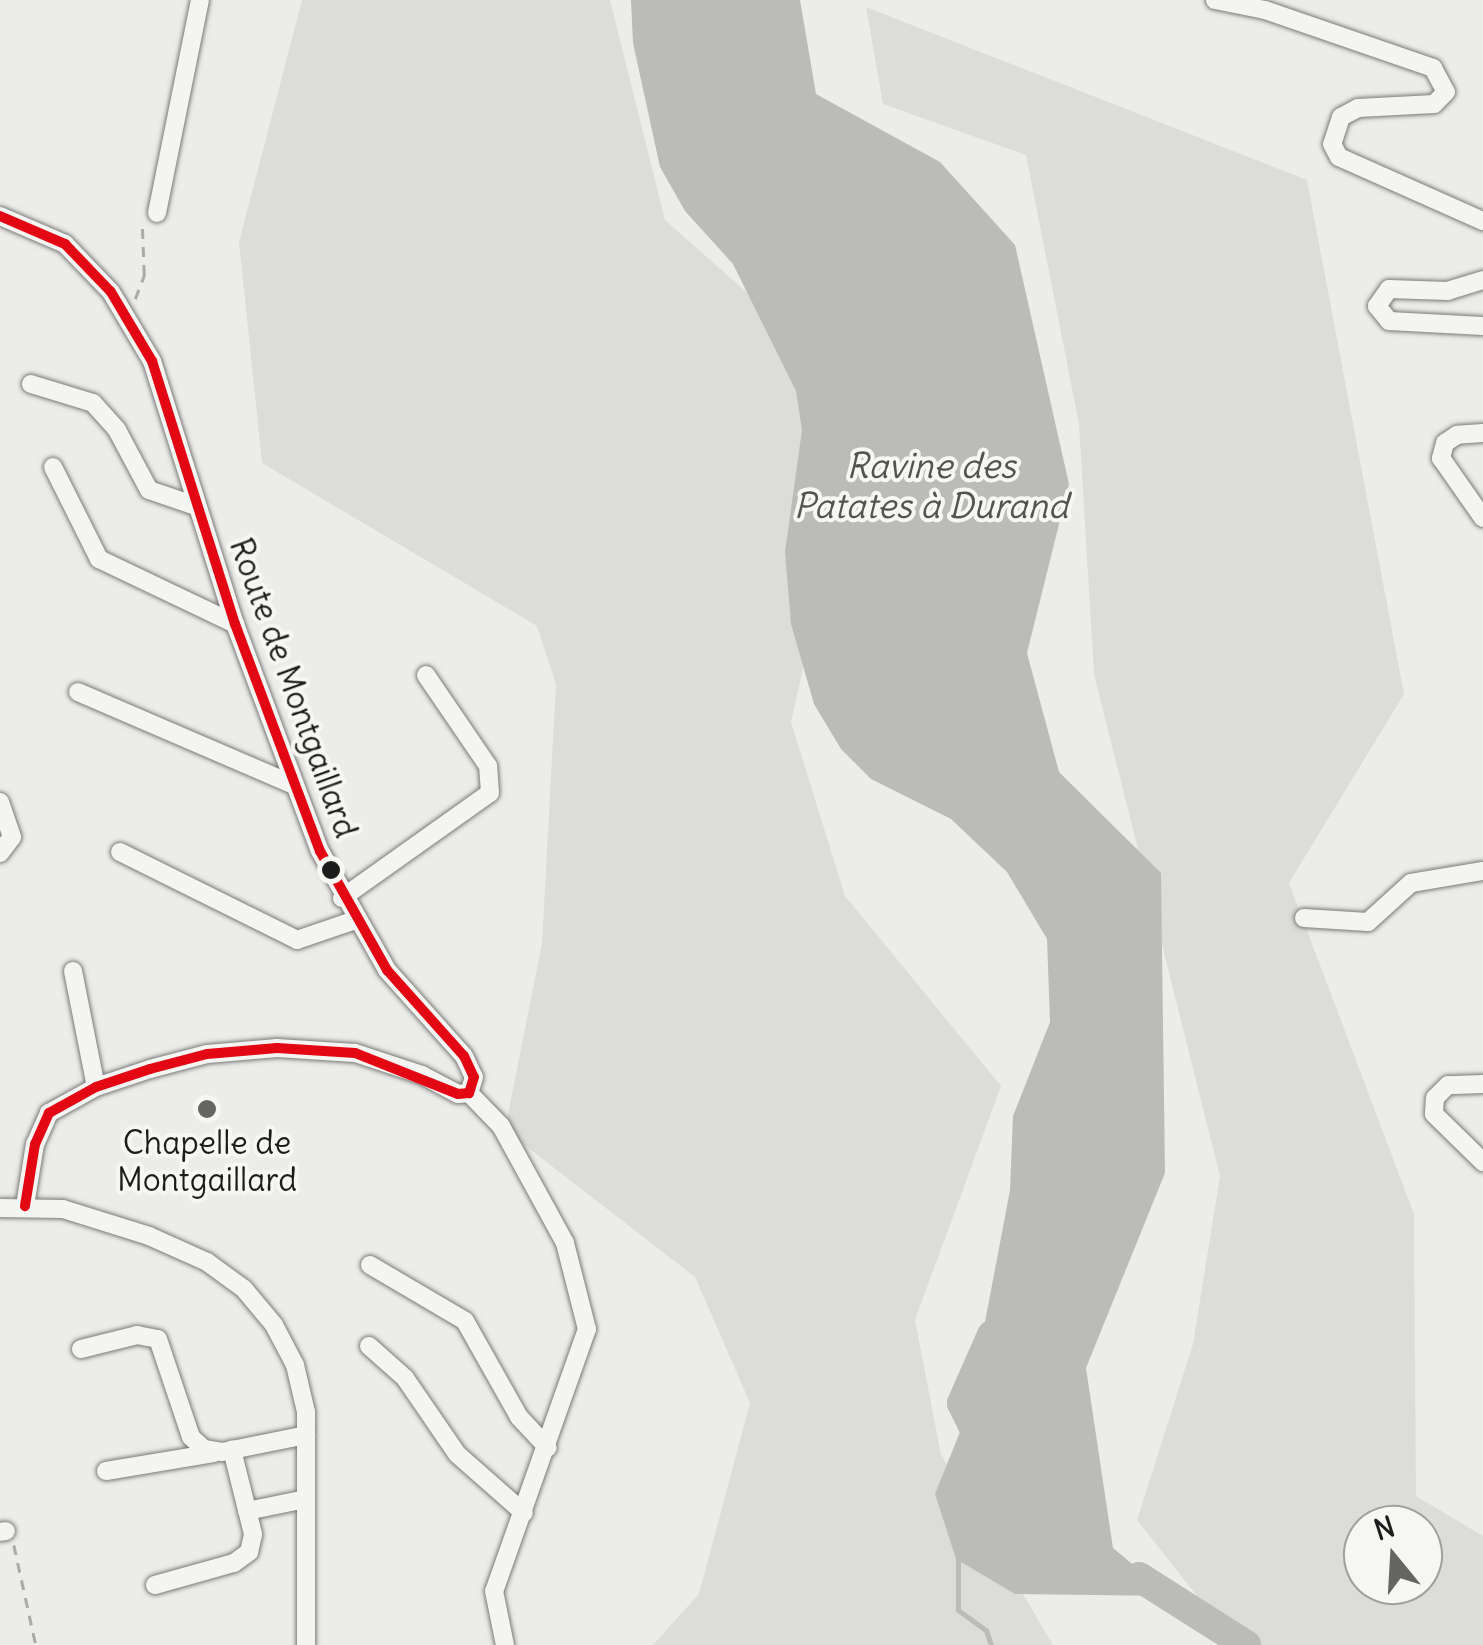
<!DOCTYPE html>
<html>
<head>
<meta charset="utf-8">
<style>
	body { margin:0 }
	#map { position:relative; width:1483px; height:1645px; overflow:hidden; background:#ececea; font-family:Delius,sans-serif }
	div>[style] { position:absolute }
	.green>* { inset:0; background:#dcdcd9 }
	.water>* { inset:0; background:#bbbbb8 }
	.stream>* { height:5px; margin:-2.5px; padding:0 2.5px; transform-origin:2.5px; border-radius:2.5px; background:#bbbbb8 }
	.river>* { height:30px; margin:-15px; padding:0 15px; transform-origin:15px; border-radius:15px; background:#bbbbb8 }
	.path>* { height:2.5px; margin-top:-1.25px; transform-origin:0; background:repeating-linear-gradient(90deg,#aaaaa9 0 10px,transparent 0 18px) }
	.roads { filter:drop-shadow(0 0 2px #7a7a79) drop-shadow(0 0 2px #7a7a79) }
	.minor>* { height:18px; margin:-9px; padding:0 9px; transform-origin:9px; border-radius:9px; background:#f4f4f2 }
	.bus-1>* { height:10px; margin:-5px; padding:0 5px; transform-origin:5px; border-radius:5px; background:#e30613 }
	.dots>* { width:28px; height:28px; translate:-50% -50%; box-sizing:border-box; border:5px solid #f6f6f2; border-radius:50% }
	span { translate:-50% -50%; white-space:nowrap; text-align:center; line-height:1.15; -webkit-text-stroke:8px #f6f6f2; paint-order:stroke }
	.street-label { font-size:32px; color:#1c1c1c }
	.poi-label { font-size:32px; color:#1c1c1c }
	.water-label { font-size:35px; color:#535352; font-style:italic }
	.north { position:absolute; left:1343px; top:1505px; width:100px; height:100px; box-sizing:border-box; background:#f6f6f2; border:2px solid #9f9f9c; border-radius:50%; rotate:342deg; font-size:28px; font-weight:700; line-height:40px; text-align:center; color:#1c1c1c }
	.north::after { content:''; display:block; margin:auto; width:35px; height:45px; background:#656564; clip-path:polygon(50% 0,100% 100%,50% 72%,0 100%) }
</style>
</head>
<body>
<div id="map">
	<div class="green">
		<i style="clip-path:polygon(302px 0,610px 0,665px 220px,864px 396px,791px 722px,845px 896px,1001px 1086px,915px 1320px,941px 1455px,1053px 1645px,653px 1645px,699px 1594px,750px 1403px,695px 1277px,505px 1130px,542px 943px,556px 684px,537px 626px,262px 463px,239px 242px)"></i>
		<i style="clip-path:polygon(evenodd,866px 7px,1307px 180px,1404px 694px,1289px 883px,1414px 1214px,1416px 1496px,1483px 1536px,1483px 1645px,1236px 1645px,1137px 1520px,1193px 1344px,1220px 1176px,1094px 674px,1079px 424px,1026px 155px,883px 104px,866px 7px,1363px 1525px,1423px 1525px,1423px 1585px,1363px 1585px,1363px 1525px)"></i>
	</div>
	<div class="water">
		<i style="clip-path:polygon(631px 0,800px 0,816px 94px,940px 162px,1015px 245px,1069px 484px,1027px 653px,1059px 772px,1161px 873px,1165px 1173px,1086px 1368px,1113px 1548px,1171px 1596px,1015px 1594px,956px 1559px,935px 1494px,968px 1412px,1010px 1190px,1013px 1116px,1050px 1022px,1047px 939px,1007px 872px,951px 819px,871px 779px,841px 749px,814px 704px,791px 624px,785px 552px,802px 430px,796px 391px,733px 264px,685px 211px,660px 167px,633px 43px)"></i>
	</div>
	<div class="stream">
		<i style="left:958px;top:1553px;width:57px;rotate:90deg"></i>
		<i style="left:958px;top:1610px;width:34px;rotate:36deg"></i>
		<i style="left:986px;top:1630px;width:16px;rotate:72deg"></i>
	</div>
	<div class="river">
		<i style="left:984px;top:1448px;width:50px;rotate:-116.1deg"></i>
		<i style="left:962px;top:1403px;width:74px;rotate:-66.2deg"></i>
		<i style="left:1139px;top:1577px;width:127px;rotate:32.4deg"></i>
	</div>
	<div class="path">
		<i style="left:135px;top:299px;width:26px;rotate:-69deg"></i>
		<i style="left:144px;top:275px;width:51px;rotate:-92.2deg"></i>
		<i style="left:14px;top:1545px;width:102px;rotate:77.6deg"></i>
	</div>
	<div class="roads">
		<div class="minor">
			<i style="left:1215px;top:0;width:51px;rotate:11.3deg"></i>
			<i style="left:1265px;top:10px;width:178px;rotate:19deg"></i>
			<i style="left:1433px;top:68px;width:27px;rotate:62deg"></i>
			<i style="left:1446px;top:92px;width:17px;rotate:135deg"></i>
			<i style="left:1434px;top:104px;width:76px;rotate:177deg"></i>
			<i style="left:1358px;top:108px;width:19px;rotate:152deg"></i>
			<i style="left:1341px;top:117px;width:28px;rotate:108deg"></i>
			<i style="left:1332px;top:144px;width:15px;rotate:62deg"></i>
			<i style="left:1339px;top:157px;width:158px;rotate:24deg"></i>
			<i style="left:157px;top:213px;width:217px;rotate:-78.6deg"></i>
			<i style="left:0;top:216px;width:71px;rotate:23.3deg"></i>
			<i style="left:65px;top:244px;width:66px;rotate:46.2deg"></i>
			<i style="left:111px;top:292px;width:80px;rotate:59.3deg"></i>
			<i style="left:152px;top:361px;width:276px;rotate:72.5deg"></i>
			<i style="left:235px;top:624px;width:242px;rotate:69.5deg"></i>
			<i style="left:320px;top:851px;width:137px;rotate:60.6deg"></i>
			<i style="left:387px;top:970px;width:115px;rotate:48.2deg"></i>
			<i style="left:464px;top:1056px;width:23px;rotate:65deg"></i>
			<i style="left:474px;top:1077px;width:17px;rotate:107deg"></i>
			<i style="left:469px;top:1093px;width:11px;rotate:175deg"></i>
			<i style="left:458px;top:1094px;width:41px;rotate:-152.2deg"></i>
			<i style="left:422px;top:1075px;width:71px;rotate:-161.8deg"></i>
			<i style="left:355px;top:1053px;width:78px;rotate:-176.3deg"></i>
			<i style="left:277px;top:1048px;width:70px;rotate:175.1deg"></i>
			<i style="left:207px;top:1054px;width:59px;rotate:165.3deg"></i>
			<i style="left:150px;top:1069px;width:57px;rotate:161.6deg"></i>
			<i style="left:96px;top:1087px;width:54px;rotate:151deg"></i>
			<i style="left:49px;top:1113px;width:34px;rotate:114deg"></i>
			<i style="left:35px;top:1144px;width:63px;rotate:99.2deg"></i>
			<i style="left:1483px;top:280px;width:37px;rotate:163deg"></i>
			<i style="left:1448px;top:291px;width:59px;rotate:-178.1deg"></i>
			<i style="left:1389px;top:289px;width:21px;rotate:125deg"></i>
			<i style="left:1377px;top:306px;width:19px;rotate:51deg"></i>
			<i style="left:1389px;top:321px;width:94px;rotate:3deg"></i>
			<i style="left:31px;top:384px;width:65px;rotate:17deg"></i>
			<i style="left:93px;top:403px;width:36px;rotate:48deg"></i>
			<i style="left:117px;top:430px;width:68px;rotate:61.9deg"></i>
			<i style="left:149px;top:490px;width:50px;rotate:18.8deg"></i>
			<i style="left:1483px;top:433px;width:26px;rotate:176deg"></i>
			<i style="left:1457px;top:435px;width:14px;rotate:146deg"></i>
			<i style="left:1445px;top:443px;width:16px;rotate:105deg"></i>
			<i style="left:1441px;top:458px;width:73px;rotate:55deg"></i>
			<i style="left:53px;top:467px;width:103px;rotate:63.4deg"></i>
			<i style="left:99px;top:559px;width:151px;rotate:25.5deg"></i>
			<i style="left:78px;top:692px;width:233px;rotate:23.3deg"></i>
			<i style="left:0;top:802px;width:37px;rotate:71deg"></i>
			<i style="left:12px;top:837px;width:20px;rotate:127deg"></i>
			<i style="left:120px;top:852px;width:198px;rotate:26.4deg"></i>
			<i style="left:297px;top:940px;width:61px;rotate:-19deg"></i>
			<i style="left:342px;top:898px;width:181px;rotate:-35.4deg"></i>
			<i style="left:490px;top:793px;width:27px;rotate:-94deg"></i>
			<i style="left:488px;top:766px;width:110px;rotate:-124.3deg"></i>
			<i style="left:1304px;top:918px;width:64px;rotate:3.6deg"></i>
			<i style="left:1368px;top:922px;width:58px;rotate:-42.2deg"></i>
			<i style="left:1411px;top:883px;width:73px;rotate:-9.5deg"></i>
			<i style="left:73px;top:971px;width:118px;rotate:78.8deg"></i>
			<i style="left:1483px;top:1084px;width:35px;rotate:178deg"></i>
			<i style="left:1448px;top:1085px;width:18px;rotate:135deg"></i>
			<i style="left:1435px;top:1098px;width:16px;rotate:94deg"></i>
			<i style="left:1434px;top:1114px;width:69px;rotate:44.4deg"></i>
			<i style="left:469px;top:1093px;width:46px;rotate:45.9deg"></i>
			<i style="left:501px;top:1126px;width:133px;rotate:61.3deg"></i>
			<i style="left:565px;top:1243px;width:89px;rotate:75.7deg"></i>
			<i style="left:587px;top:1329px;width:278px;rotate:109.5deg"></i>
			<i style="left:494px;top:1591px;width:55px;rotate:78.5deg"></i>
			<i style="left:0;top:1208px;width:63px;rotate:0.9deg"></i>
			<i style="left:63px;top:1209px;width:90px;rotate:17.4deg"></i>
			<i style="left:149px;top:1236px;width:64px;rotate:24.1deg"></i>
			<i style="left:207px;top:1262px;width:46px;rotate:36.1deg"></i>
			<i style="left:244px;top:1289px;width:47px;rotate:50.2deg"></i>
			<i style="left:274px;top:1325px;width:45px;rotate:62.3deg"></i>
			<i style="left:295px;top:1365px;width:48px;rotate:76.8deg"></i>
			<i style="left:306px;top:1412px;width:233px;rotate:90deg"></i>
			<i style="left:370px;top:1265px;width:110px;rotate:30.5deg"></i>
			<i style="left:465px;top:1321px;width:110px;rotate:60.6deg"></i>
			<i style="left:519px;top:1417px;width:42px;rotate:46.9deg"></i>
			<i style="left:369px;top:1346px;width:48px;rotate:41.6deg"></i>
			<i style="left:405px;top:1378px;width:92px;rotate:55.6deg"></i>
			<i style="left:457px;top:1454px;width:89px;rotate:41.4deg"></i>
			<i style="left:81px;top:1349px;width:58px;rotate:-14deg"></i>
			<i style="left:137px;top:1335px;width:21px;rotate:11deg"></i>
			<i style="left:158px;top:1339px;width:103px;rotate:71.4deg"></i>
			<i style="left:191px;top:1437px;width:18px;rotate:43deg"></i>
			<i style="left:204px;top:1449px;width:18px;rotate:9deg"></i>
			<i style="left:222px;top:1452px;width:86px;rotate:-11.4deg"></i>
			<i style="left:106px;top:1471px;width:109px;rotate:-9.5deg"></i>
			<i style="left:247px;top:1511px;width:60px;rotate:-11.5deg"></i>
			<i style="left:0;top:1532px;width:6px;rotate:-9deg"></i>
			<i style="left:155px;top:1585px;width:82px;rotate:-15.6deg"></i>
			<i style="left:234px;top:1563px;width:19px;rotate:-36deg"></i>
			<i style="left:249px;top:1552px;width:18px;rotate:-77deg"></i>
			<i style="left:253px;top:1534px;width:87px;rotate:-104deg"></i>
		</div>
	</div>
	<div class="bus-1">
		<i style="left:0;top:216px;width:71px;rotate:23.3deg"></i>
		<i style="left:65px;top:244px;width:66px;rotate:46.2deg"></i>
		<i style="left:111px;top:292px;width:80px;rotate:59.3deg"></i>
		<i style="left:152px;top:361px;width:276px;rotate:72.5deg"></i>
		<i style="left:235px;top:624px;width:242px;rotate:69.5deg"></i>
		<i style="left:320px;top:851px;width:137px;rotate:60.6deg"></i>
		<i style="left:387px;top:970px;width:115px;rotate:48.2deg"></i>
		<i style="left:464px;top:1056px;width:23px;rotate:65deg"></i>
		<i style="left:474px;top:1077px;width:17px;rotate:107deg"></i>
		<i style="left:469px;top:1093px;width:11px;rotate:175deg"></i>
		<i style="left:458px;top:1094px;width:111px;rotate:-158.3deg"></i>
		<i style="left:355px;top:1053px;width:78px;rotate:-176.3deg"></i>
		<i style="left:277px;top:1048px;width:70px;rotate:175.1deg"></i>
		<i style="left:207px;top:1054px;width:59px;rotate:165.3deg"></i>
		<i style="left:150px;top:1069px;width:57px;rotate:161.6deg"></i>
		<i style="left:96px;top:1087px;width:54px;rotate:151deg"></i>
		<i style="left:49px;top:1113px;width:34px;rotate:114deg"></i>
		<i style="left:35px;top:1144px;width:63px;rotate:99.2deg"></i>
	</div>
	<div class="dots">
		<i style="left:331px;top:870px;background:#1c1c1c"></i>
		<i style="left:207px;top:1109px;background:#656564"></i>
	</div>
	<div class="street-label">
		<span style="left:293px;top:688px;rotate:70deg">Route de Montgaillard</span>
	</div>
	<div class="poi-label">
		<span style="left:207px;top:1162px">Chapelle de<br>Montgaillard</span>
	</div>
	<div class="water-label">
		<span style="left:931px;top:485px">Ravine des<br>Patates à Durand</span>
	</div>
	<div class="north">N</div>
</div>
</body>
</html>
